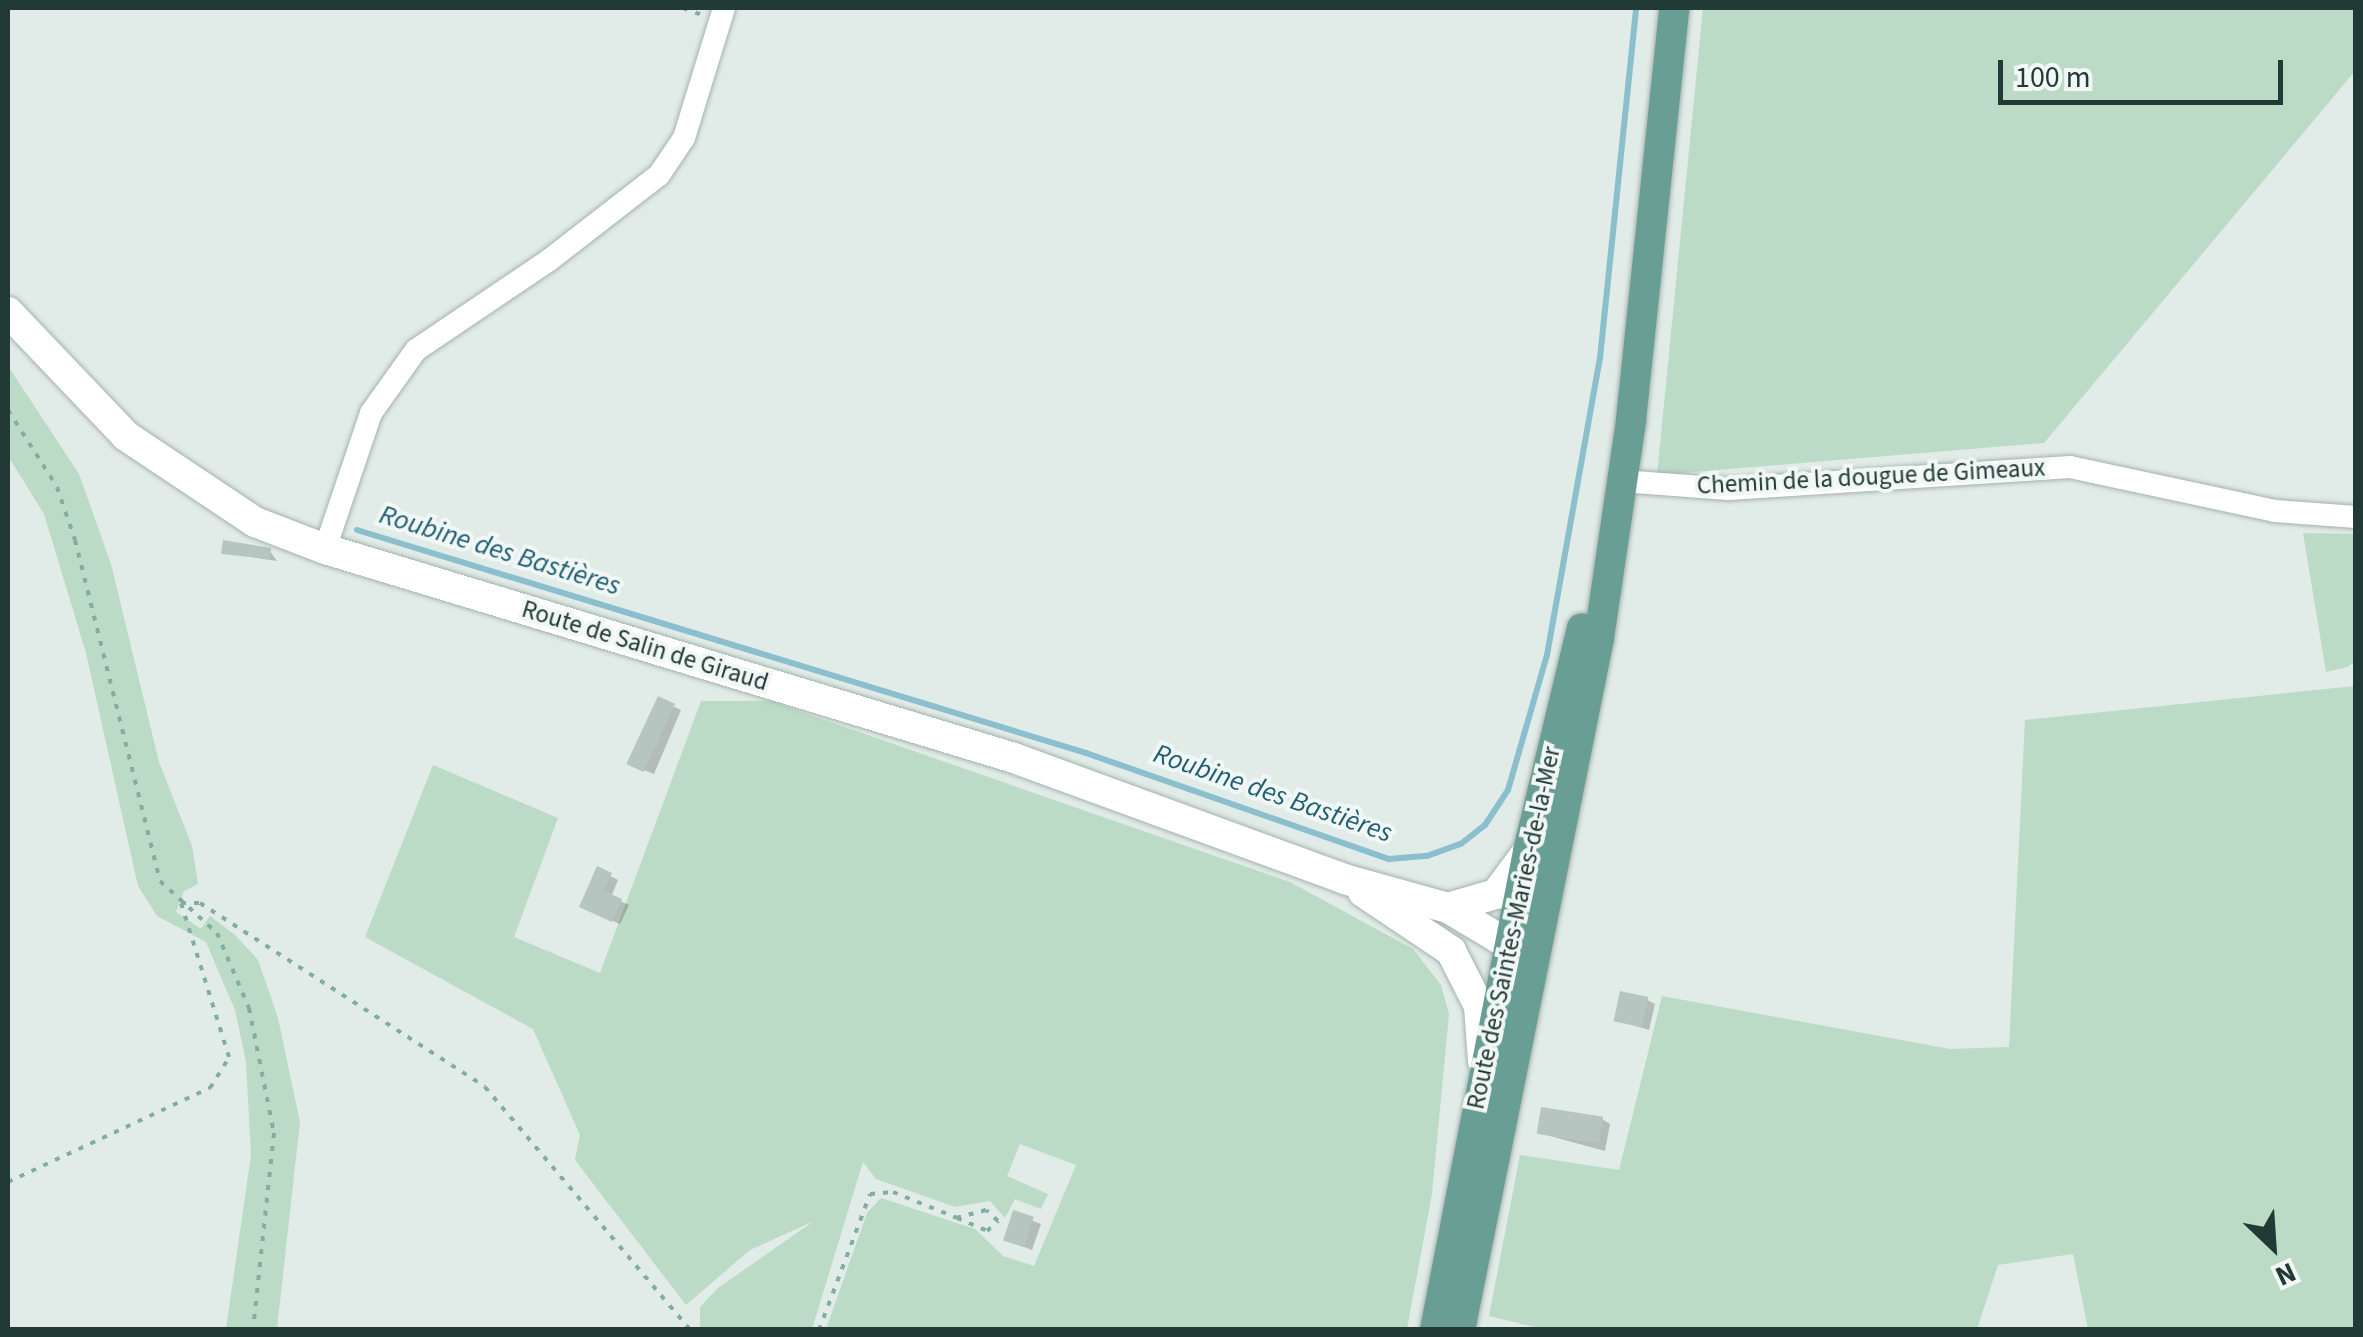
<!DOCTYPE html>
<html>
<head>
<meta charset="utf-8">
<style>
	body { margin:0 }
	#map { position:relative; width:2363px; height:1337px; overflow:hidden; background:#e1ebe7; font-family:"Source Sans 3",sans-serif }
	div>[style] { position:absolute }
	.green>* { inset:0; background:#bbdbc6 }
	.shadow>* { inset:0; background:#0003 }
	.stream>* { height:6px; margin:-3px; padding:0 3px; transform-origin:3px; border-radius:3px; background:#8bbfcd }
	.building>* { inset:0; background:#b6c5c0; transform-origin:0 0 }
	.path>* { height:4px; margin-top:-2px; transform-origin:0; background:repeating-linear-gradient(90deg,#83ada2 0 5px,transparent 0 13px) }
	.roads { filter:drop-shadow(0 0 2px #a4b2ae) drop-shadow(0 0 2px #a4b2ae) }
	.minor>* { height:22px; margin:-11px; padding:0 11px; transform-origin:11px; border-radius:11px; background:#fff }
	.secondary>* { height:30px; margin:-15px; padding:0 15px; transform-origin:15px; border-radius:15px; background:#fff }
	.primary>* { height:30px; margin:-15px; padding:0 15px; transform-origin:15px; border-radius:15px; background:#689e94 }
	span { translate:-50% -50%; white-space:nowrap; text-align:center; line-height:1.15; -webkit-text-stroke:8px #f1f7f5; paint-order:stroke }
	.street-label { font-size:25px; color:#223a35 }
	.water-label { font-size:28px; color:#205f73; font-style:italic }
	.frame { position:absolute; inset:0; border:10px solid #223a35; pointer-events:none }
	.north { position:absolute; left:2223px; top:1197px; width:100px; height:100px; -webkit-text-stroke:8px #f1f7f5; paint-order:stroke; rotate:155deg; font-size:28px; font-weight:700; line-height:40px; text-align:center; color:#223a35 }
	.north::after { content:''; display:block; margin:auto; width:35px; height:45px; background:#223a35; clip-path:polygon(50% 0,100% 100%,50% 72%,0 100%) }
	.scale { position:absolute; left:1998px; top:60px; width:285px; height:45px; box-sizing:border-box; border:5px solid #223a35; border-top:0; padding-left:12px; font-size:30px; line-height:35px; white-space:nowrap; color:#223a35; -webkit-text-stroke:8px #f1f7f5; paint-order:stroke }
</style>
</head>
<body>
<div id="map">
	<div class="green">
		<i style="clip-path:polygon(1703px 8px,2355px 8px,2355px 71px,2044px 443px,1657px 475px)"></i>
		<i style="clip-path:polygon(8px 366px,79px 474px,111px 564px,159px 762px,192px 846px,198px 884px,184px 891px,176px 912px,201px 929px,210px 916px,236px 936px,258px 960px,278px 1018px,300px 1122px,277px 1329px,226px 1329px,251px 1155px,246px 1062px,235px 1010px,206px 942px,157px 916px,138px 886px,86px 653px,44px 514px,8px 456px)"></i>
		<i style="clip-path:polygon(2303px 533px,2355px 534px,2355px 662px,2347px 667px,2326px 672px)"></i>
		<i style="clip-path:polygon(2355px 686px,2355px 1329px,2088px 1329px,2073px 1254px,1998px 1265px,1977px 1329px,1547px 1330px,1489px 1316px,1520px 1155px,1619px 1170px,1662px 996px,1950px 1049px,2009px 1047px,2025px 720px)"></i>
		<i style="clip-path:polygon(701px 701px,770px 701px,1290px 882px,1413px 949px,1441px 985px,1449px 1014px,1432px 1194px,1407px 1329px,826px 1329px,867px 1213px,881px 1198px,975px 1229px,1003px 1256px,1034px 1266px,1076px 1165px,1020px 1144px,1007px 1176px,1048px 1194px,1041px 1209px,1015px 1199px,1005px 1218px,990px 1201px,955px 1207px,876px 1179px,863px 1162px,812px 1329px,700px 1329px,700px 1307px,718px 1288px,814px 1221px,750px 1250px,686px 1305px,575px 1160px,580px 1135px,533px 1029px,365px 937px,433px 765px,558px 818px,514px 937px,600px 973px)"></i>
	</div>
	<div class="shadow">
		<i style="clip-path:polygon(270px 551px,277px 561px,224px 553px)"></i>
		<i style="clip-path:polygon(659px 700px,681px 710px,654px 774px,638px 768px)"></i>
		<i style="clip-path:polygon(598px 870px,618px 880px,611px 897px,629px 905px,620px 924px,590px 911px)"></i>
		<i style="clip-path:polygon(1647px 1000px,1655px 1004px,1649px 1030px,1616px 1020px)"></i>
		<i style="clip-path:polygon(1602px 1119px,1610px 1124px,1605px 1151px,1539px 1133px)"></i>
		<i style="clip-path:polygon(1015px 1214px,1041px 1224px,1032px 1250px,1014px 1243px)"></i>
	</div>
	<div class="stream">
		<i style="left:357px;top:530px;width:762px;rotate:17.01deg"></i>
		<i style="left:1086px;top:753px;width:321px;rotate:19.3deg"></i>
		<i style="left:1389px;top:859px;width:38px;rotate:-5deg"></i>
		<i style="left:1427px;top:856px;width:37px;rotate:-20deg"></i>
		<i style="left:1462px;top:843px;width:29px;rotate:-38deg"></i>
		<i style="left:1485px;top:825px;width:42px;rotate:-56.7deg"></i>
		<i style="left:1508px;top:790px;width:141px;rotate:-73.9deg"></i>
		<i style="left:1547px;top:655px;width:302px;rotate:-79.9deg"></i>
		<i style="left:1600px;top:358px;width:352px;rotate:-84.1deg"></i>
	</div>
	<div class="building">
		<i style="clip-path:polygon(223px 540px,271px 548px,270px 559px,221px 554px)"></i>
		<i style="left:658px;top:696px;width:19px;height:75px;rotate:25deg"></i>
		<i style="clip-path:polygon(597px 866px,612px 873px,604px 891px,622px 899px,612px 922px,579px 907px)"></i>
		<i style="left:1620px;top:991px;width:29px;height:31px;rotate:12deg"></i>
		<i style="left:1541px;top:1107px;width:63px;height:27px;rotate:9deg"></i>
		<i style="left:1013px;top:1210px;width:22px;height:32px;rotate:18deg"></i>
	</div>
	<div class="path">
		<i style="left:683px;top:8px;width:20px;rotate:20deg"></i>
		<i style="left:8px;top:410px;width:91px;rotate:57.5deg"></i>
		<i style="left:57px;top:487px;width:56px;rotate:71.2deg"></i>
		<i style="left:75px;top:540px;width:351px;rotate:76deg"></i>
		<i style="left:160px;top:881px;width:77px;rotate:42.4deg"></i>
		<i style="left:217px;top:933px;width:82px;rotate:66.9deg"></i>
		<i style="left:249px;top:1008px;width:127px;rotate:78.7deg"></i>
		<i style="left:274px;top:1133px;width:198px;rotate:96.1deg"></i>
		<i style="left:8px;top:1182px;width:223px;rotate:-25deg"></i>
		<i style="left:210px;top:1088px;width:36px;rotate:-58deg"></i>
		<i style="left:229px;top:1057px;width:161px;rotate:-107.3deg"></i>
		<i style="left:181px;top:903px;width:19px"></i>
		<i style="left:200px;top:903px;width:339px;rotate:32.8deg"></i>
		<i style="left:485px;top:1087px;width:318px;rotate:49.8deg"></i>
		<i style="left:819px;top:1330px;width:145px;rotate:-69.4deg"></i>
		<i style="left:870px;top:1194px;width:23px;rotate:-5deg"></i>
		<i style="left:893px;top:1192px;width:69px;rotate:22.1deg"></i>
		<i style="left:957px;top:1218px;width:33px;rotate:23deg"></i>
		<i style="left:987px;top:1231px;width:15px;rotate:-42deg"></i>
		<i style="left:998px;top:1221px;width:16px;rotate:-137deg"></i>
		<i style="left:986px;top:1210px;width:30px;rotate:165deg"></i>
	</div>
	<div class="roads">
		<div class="minor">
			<i style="left:1621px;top:481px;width:108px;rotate:4.2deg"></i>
			<i style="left:1729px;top:489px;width:342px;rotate:-3.7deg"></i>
			<i style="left:2070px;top:467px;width:210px;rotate:12.1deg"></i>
			<i style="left:2275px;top:511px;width:81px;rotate:4.2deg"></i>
			<i style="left:325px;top:549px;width:144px;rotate:-71.3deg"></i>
			<i style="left:371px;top:413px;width:77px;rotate:-54.5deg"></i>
			<i style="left:416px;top:350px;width:159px;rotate:-34deg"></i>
			<i style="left:548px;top:261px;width:140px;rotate:-37.8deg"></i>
			<i style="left:659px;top:175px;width:45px;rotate:-56deg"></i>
			<i style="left:684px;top:138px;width:136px;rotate:-72.9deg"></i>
		</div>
		<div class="secondary">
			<i style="left:8px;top:312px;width:171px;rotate:46.4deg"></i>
			<i style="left:126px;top:436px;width:155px;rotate:33.7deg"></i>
			<i style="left:255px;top:522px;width:75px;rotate:21.1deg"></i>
			<i style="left:325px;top:549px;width:720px;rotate:16.87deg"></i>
			<i style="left:1014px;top:758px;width:351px;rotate:20.1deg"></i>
			<i style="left:1344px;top:879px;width:108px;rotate:15.6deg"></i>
			<i style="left:1448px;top:908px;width:96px;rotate:30.9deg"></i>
			<i style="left:1363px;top:892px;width:106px;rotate:33.8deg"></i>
			<i style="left:1451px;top:951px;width:62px;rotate:63deg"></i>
			<i style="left:1479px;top:1006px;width:55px;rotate:85.8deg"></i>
			<i style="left:1448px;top:908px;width:50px;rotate:-16.3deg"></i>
			<i style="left:1496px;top:894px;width:54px;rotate:-53.3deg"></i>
		</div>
		<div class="primary">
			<i style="left:1435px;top:1330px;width:488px;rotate:-79deg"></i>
			<i style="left:1528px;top:851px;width:229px;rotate:-76.4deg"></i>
			<i style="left:1460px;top:1330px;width:706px;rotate:-78.64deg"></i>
			<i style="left:1599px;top:638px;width:220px;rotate:-81.6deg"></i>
			<i style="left:1631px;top:420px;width:414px;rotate:-84deg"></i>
		</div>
	</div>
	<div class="street-label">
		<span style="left:1871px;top:477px;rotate:-3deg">Chemin de la dougue de Gimeaux</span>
		<span style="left:645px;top:646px;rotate:17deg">Route de Salin de Giraud</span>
		<span style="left:1514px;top:928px;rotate:-78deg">Route des Saintes-Maries-de-la-Mer</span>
	</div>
	<div class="water-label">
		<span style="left:500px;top:550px;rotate:17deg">Roubine des Bastières</span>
		<span style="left:1273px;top:793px;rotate:19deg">Roubine des Bastières</span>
	</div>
	<div class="frame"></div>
	<div class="north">N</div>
	<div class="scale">100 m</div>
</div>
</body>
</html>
